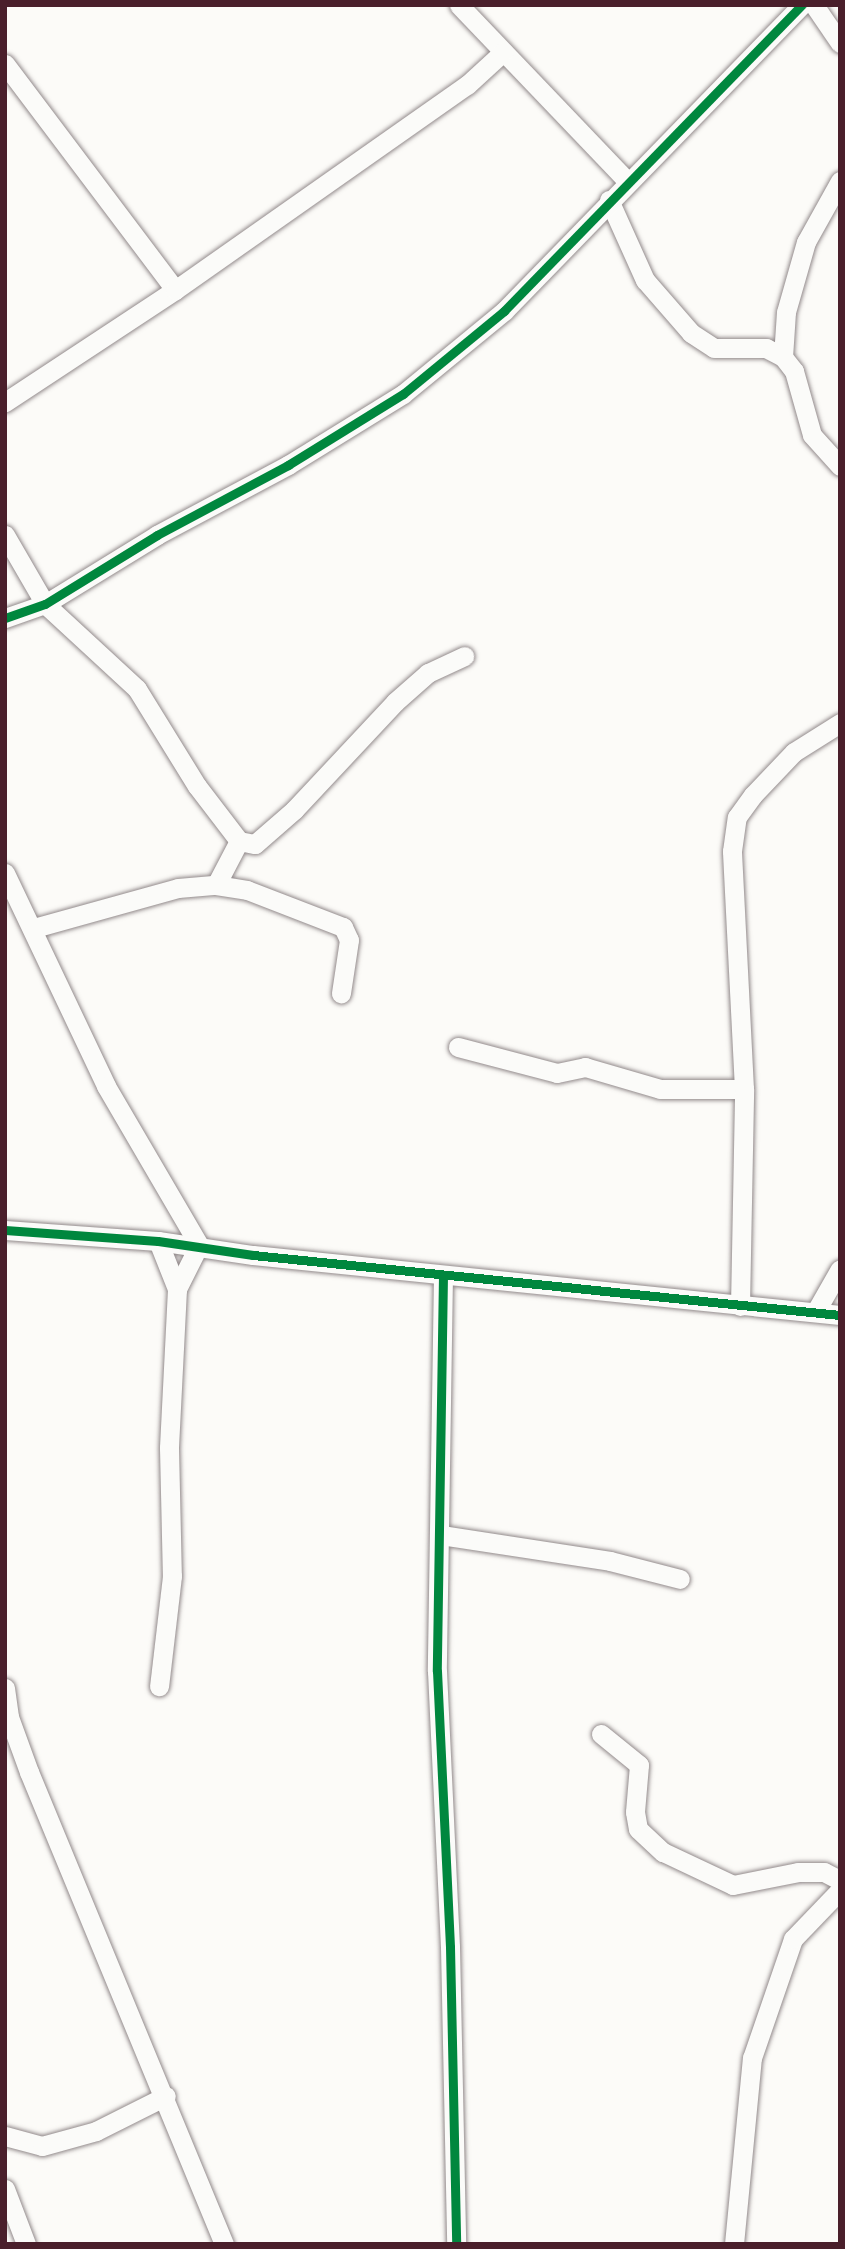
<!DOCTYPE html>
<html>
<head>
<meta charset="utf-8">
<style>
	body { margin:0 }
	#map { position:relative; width:845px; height:2249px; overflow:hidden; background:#fcfbf8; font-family:"Gochi Hand",sans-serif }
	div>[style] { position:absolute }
	.roads { filter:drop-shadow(0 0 2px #928a8b) drop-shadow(0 0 2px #928a8b) }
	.minor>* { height:19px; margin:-9.5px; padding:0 9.5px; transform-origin:9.5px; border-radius:9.5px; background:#fbfbf9 }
	.cycleway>* { height:9px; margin:-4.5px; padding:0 4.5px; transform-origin:4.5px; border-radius:4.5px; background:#00873e }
	span { translate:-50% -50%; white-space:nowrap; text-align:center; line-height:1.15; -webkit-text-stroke:5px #fdfcf7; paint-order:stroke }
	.frame { position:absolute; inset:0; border:7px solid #4a1f2b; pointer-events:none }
</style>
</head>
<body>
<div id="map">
	<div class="roads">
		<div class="minor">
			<i style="left:459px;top:5px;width:245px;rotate:46.3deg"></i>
			<i style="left:814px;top:5px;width:46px;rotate:55.6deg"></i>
			<i style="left:5px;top:64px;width:283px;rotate:53deg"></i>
			<i style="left:175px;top:290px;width:204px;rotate:146.6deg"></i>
			<i style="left:609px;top:200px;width:88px;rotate:65.8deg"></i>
			<i style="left:645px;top:280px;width:70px;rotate:49deg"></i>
			<i style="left:691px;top:333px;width:27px;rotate:33deg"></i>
			<i style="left:714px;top:348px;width:52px"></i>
			<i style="left:766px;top:348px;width:19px;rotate:28deg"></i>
			<i style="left:783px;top:357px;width:18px;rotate:52deg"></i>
			<i style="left:794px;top:371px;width:66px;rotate:74.3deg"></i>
			<i style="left:812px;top:435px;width:42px;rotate:47.9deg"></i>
			<i style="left:175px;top:290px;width:357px;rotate:-35.1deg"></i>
			<i style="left:467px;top:85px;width:49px;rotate:-42.5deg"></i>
			<i style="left:783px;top:357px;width:45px;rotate:-86.2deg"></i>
			<i style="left:786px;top:312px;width:73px;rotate:-74.1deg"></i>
			<i style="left:806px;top:242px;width:70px;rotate:-60.9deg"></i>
			<i style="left:5px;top:535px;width:80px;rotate:59.9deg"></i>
			<i style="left:45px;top:604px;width:125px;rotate:42.7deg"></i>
			<i style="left:137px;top:689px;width:114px;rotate:58.3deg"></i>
			<i style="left:197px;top:786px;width:69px;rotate:52.6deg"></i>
			<i style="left:239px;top:841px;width:16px;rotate:11deg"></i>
			<i style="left:255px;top:844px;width:52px;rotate:-41.1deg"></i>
			<i style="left:294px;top:810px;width:148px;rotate:-46.9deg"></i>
			<i style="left:395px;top:702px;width:44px;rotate:-41.3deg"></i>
			<i style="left:428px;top:673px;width:40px;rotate:-25deg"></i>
			<i style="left:5px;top:618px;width:42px;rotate:-19.3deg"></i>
			<i style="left:45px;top:604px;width:132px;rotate:-31.6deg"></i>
			<i style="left:157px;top:535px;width:149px;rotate:-28.1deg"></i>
			<i style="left:288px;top:465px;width:135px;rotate:-31.7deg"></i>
			<i style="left:403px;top:394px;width:131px;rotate:-39.4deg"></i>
			<i style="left:504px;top:311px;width:427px;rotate:-45.8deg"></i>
			<i style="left:5px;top:873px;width:236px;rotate:64.6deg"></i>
			<i style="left:106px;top:1086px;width:184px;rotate:59.7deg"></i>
			<i style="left:199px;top:1245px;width:49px;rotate:116.6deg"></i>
			<i style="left:216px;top:885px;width:50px;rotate:-62.4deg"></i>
			<i style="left:34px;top:928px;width:149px;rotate:-15.5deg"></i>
			<i style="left:178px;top:888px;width:38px;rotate:-5deg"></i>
			<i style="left:216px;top:885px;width:31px;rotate:9deg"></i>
			<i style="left:247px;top:890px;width:103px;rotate:21.1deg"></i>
			<i style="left:343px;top:927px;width:14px;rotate:65deg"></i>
			<i style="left:349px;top:940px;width:54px;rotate:98.6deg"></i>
			<i style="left:458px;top:1047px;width:102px;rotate:14.7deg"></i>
			<i style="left:557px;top:1073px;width:29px;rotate:-12deg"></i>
			<i style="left:585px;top:1067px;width:78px;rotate:16.3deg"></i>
			<i style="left:660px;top:1089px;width:84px"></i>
			<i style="left:5px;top:1230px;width:153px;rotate:4.1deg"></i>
			<i style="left:158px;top:1241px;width:96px;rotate:8.4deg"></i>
			<i style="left:253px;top:1255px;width:590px;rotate:5.84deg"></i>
			<i style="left:158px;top:1241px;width:52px;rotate:68.4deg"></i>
			<i style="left:177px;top:1289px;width:159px;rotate:92.9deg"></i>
			<i style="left:169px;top:1448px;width:128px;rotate:88.7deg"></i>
			<i style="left:172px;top:1576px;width:111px;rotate:96.7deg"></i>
			<i style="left:443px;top:1275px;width:396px;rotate:90.9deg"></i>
			<i style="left:437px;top:1671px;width:276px;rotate:87.3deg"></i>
			<i style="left:450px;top:1947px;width:297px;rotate:88.8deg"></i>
			<i style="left:740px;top:1306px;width:217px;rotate:-88.9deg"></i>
			<i style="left:744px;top:1089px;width:238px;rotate:-92.9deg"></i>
			<i style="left:732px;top:851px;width:34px;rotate:-82deg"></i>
			<i style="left:737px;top:817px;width:27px;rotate:-54deg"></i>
			<i style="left:753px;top:795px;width:59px;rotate:-46.4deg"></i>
			<i style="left:794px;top:752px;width:54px;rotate:-32.2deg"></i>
			<i style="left:816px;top:1311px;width:48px;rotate:-60.3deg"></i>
			<i style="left:441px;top:1535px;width:171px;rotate:8.7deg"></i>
			<i style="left:610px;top:1561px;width:72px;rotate:14.4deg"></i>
			<i style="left:5px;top:1688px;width:29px;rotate:82deg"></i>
			<i style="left:9px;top:1717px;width:59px;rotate:70deg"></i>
			<i style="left:29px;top:1772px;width:511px;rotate:67.55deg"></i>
			<i style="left:601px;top:1734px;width:49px;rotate:39.2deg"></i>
			<i style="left:639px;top:1765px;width:47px;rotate:94.9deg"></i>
			<i style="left:635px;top:1812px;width:17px;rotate:80deg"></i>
			<i style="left:638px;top:1829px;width:34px;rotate:43deg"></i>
			<i style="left:663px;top:1852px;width:77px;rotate:25.2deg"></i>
			<i style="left:733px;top:1885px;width:66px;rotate:-11.3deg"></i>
			<i style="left:798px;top:1872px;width:26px"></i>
			<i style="left:824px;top:1872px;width:18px;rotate:27deg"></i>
			<i style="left:5px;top:2136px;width:38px;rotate:15deg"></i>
			<i style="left:42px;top:2146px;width:56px;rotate:-15.5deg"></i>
			<i style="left:96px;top:2131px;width:78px;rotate:-26.6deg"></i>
			<i style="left:5px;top:2189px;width:59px;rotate:69.1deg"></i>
			<i style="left:734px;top:2244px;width:187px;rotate:-84.5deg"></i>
			<i style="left:752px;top:2058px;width:126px;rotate:-71deg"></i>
			<i style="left:793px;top:1939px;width:68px;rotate:-46.2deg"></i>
		</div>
	</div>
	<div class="cycleway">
		<i style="left:5px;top:618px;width:42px;rotate:-19.3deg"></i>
		<i style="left:45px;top:604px;width:132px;rotate:-31.6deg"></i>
		<i style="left:157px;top:535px;width:149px;rotate:-28.1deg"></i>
		<i style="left:288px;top:465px;width:135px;rotate:-31.7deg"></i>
		<i style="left:403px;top:394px;width:131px;rotate:-39.4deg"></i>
		<i style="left:504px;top:311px;width:427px;rotate:-45.8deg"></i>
		<i style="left:5px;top:1230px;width:153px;rotate:4.1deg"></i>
		<i style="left:158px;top:1241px;width:96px;rotate:8.4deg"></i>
		<i style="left:253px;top:1255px;width:590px;rotate:5.84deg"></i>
		<i style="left:443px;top:1275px;width:396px;rotate:90.9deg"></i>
		<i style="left:437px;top:1671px;width:276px;rotate:87.3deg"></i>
		<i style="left:450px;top:1947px;width:297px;rotate:88.8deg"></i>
	</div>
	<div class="frame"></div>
</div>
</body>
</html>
